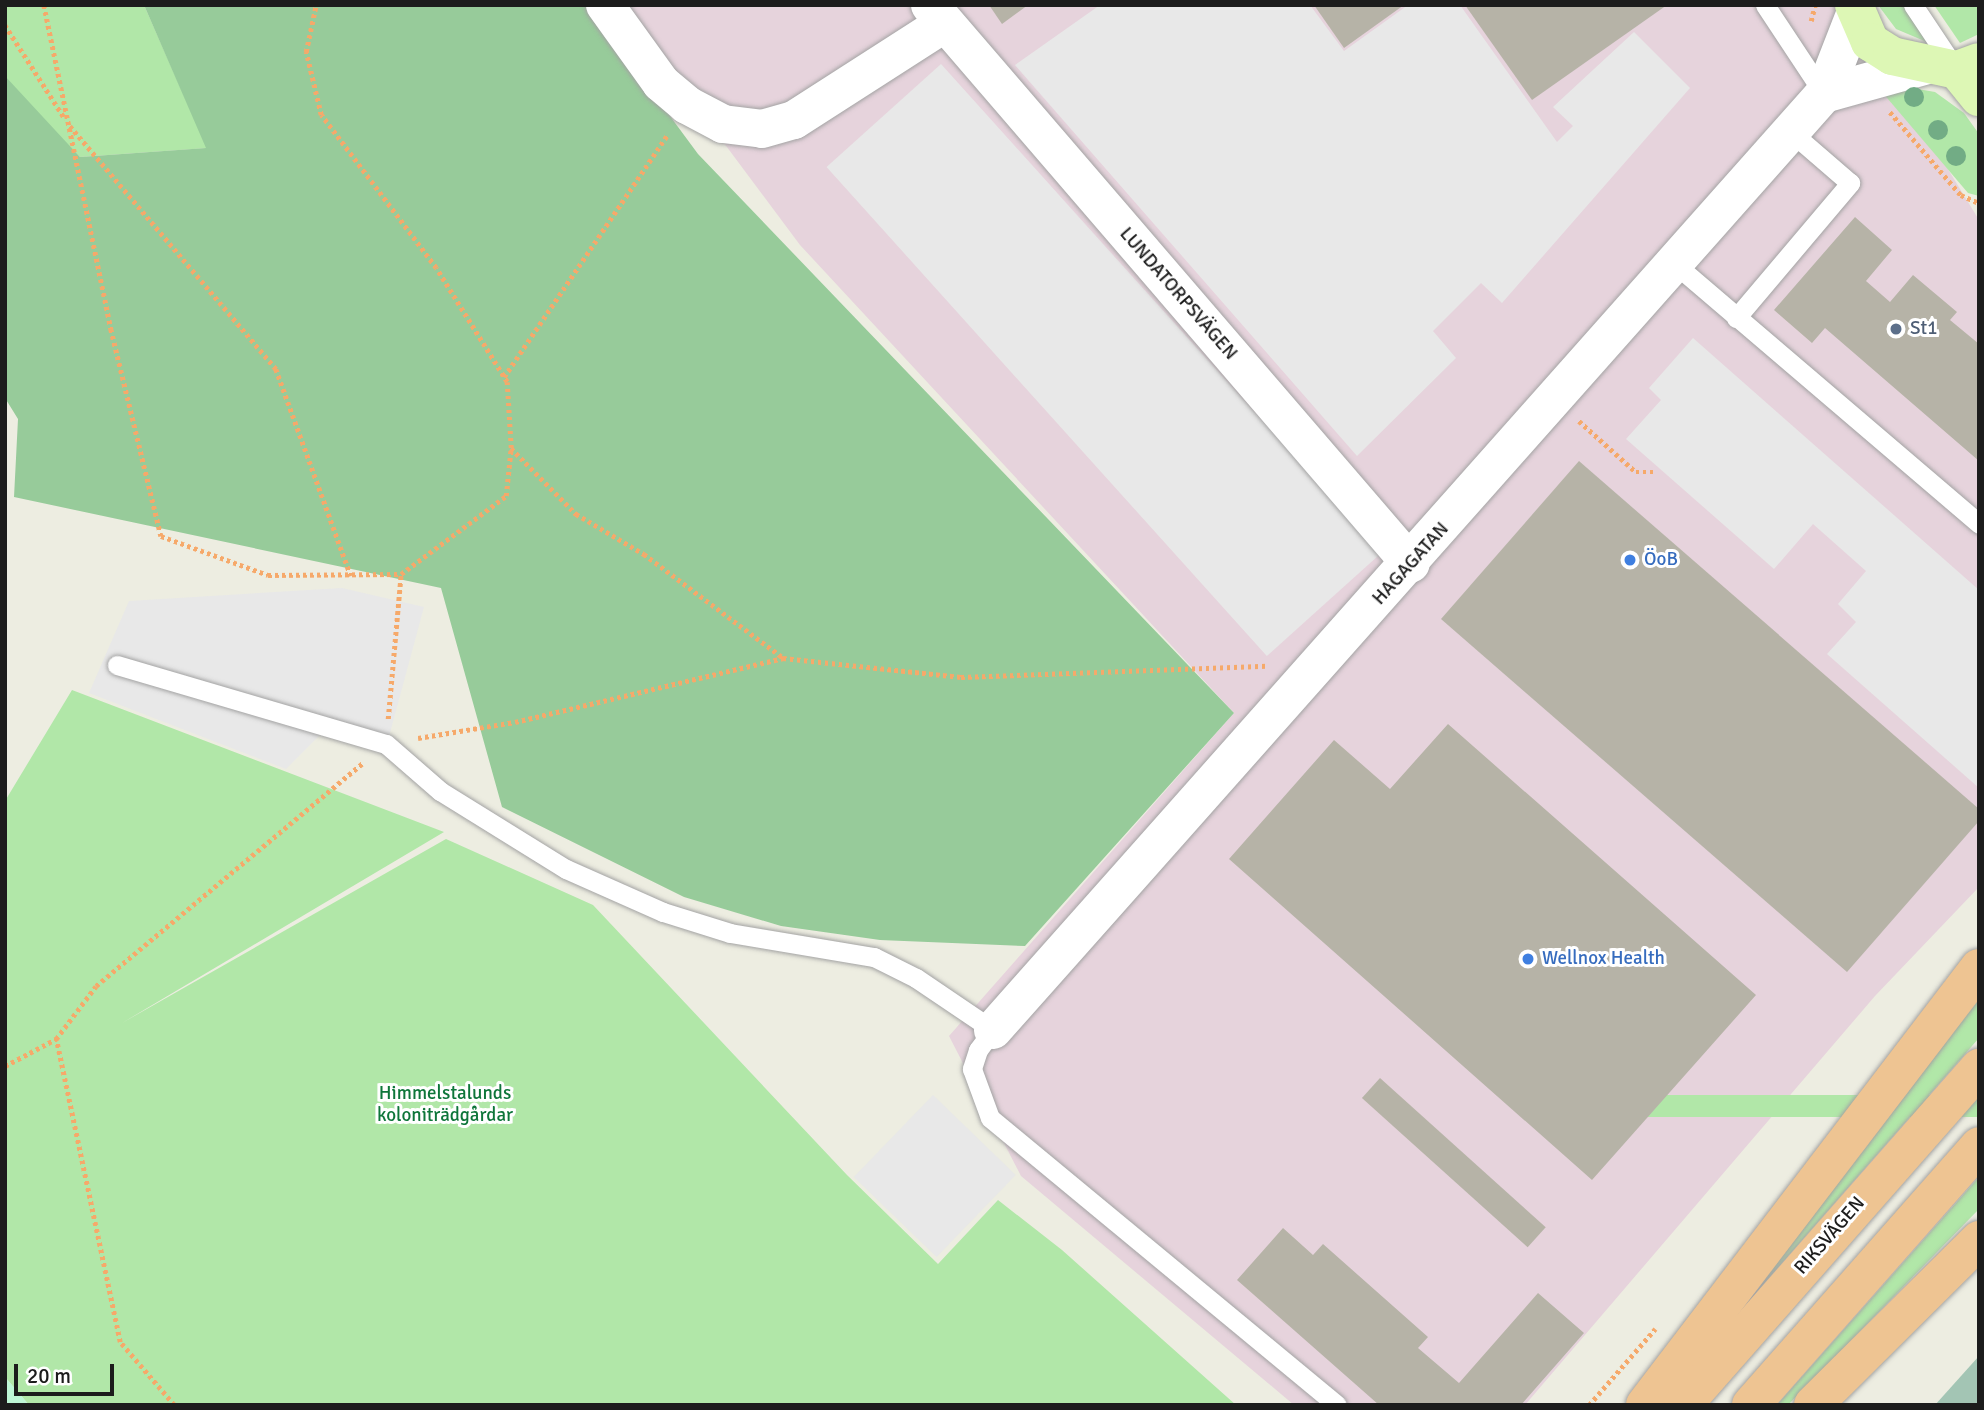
<!DOCTYPE html>
<html>
<head>
<meta charset="utf-8">
<style>
	body { margin:0 }
	#map { position:relative; width:1984px; height:1410px; overflow:hidden; background:#edede1; font-family:Signika,sans-serif }
	div>[style] { position:absolute }
	.industrial>* { inset:0; background:#e6d3dc }
	.grass>* { inset:0; background:#b1e7a8; transform-origin:0 0 }
	.forest>* { inset:0; background:#97cb9a }
	.cemetery>* { inset:0; background:#a3c5b4 }
	.park>* { inset:0; background:#bef7d6 }
	.parking>* { inset:0; background:#e8e8e8; transform-origin:0 0 }
	.building>* { inset:0; background:#b6b3a7; transform-origin:0 0 }
	.path>* { height:4.5px; margin-top:-2.25px; transform-origin:0; background:repeating-linear-gradient(90deg,#f6a96a 0 3.5px,transparent 0 7px) }
	.roads { filter:drop-shadow(0 0 2px #a3a3a3) drop-shadow(0 0 2px #a3a3a3) }
	.service>* { height:19px; margin:-9.5px; padding:0 9.5px; transform-origin:9.5px; border-radius:9.5px; background:#fff }
	.minor>* { height:38px; margin:-19px; padding:0 19px; transform-origin:19px; border-radius:19px; background:#fff }
	.secondary>* { height:38px; margin:-19px; padding:0 19px; transform-origin:19px; border-radius:19px; background:#ddf7b5 }
	.trunk>* { height:38px; margin:-19px; padding:0 19px; transform-origin:19px; border-radius:19px; background:#eec492 }
	.trees>* { width:20px; height:20px; margin:-10px; border-radius:50%; background:#72ac85 }
	.dots>* { width:19px; height:19px; translate:-50% -50%; box-sizing:border-box; border:4px solid #fff; border-radius:50% }
	span { translate:-50% -50%; white-space:nowrap; text-align:center; line-height:1.15; -webkit-text-stroke:6px #fff; paint-order:stroke }
	.street-label { font-size:19px; color:#1c1c1c }
	.service-label { font-size:19px; color:#4e5e75 }
	.left { translate:0 -50%; text-align:left }
	.shop-label { font-size:19px; color:#366cbe }
	.park-label { font-size:19px; color:#0e763a }
	.frame { position:absolute; inset:0; border:7px solid #1c1c1c; pointer-events:none }
	.scale { position:absolute; left:14px; top:1364px; width:100px; height:32px; box-sizing:border-box; border:4px solid #1c1c1c; border-top:0; padding-left:9px; font-size:21px; line-height:24px; white-space:nowrap; color:#1c1c1c; -webkit-text-stroke:5px #fff; paint-order:stroke }
</style>
</head>
<body>
<div id="map">
	<div class="industrial">
		<i style="clip-path:polygon(621px 5px,1847px 5px,1860px 25px,1979px 220px,1979px 887px,1875px 996px,1525px 1405px,1294px 1405px,1021px 1176px,949px 1036px,1234px 713px,800px 245px)"></i>
	</div>
	<div class="grass">
		<i style="clip-path:polygon(5px 5px,144px 5px,207px 148px,80px 157px,5px 82px)"></i>
		<i style="clip-path:polygon(1878px 5px,1907px 5px,1934px 45px,1896px 29px)"></i>
		<i style="clip-path:polygon(1934px 5px,1979px 5px,1979px 34px,1960px 43px)"></i>
		<i style="clip-path:polygon(1906px 87px,1935px 92px,1964px 113px,1979px 134px,1979px 196px,1968px 193px,1882px 92px)"></i>
		<i style="clip-path:polygon(72px 690px,444px 832px,122px 1023px,446px 839px,593px 905px,847px 1175px,938px 1264px,998px 1200px,1062px 1250px,1236px 1405px,29px 1405px,5px 1377px,5px 801px)"></i>
		<i style="clip-path:polygon(1979px 998px,1979px 1038px,1675px 1385px)"></i>
		<i style="left:1979px;top:1095px;width:22px;height:412px;rotate:90deg"></i>
		<i style="clip-path:polygon(1979px 1177px,1979px 1209px,1788px 1405px,1777px 1405px)"></i>
	</div>
	<div class="forest">
		<i style="clip-path:polygon(144px 5px,588px 5px,698px 154px,1234px 713px,1025px 946px,880px 940px,781px 926px,684px 897px,502px 807px,441px 588px,14px 497px,18px 419px,5px 398px,5px 76px,80px 157px,206px 148px)"></i>
	</div>
	<div class="cemetery">
		<i style="clip-path:polygon(1979px 1356px,1979px 1405px,1935px 1405px)"></i>
	</div>
	<div class="park">
		<i style="clip-path:polygon(5px 1377px,29px 1405px,5px 1405px)"></i>
	</div>
	<div class="parking">
		<i style="clip-path:polygon(1100px 5px,1310px 5px,1344px 51px,1408px 5px,1460px 5px,1557px 142px,1573px 126px,1553px 107px,1634px 32px,1690px 88px,1502px 303px,1481px 283px,1433px 331px,1456px 358px,1357px 456px,1015px 65px)"></i>
		<i style="left:941px;top:64px;width:658px;height:154px;rotate:48deg"></i>
		<i style="clip-path:polygon(1693px 338px,1979px 590px,1979px 788px,1827px 654px,1856px 622px,1838px 604px,1866px 571px,1813px 524px,1774px 569px,1626px 439px,1661px 400px,1649px 388px)"></i>
		<i style="clip-path:polygon(342px 588px,424px 607px,387px 744px,328px 727px,286px 769px,89px 693px,129px 601px)"></i>
		<i style="left:933px;top:1095px;width:115px;height:114px;rotate:44deg"></i>
	</div>
	<div class="building">
		<i style="clip-path:polygon(989px 5px,1028px 5px,1002px 24px)"></i>
		<i style="clip-path:polygon(1314px 5px,1404px 5px,1344px 48px)"></i>
		<i style="clip-path:polygon(1465px 5px,1667px 5px,1532px 100px)"></i>
		<i style="clip-path:polygon(1855px 217px,1892px 250px,1866px 281px,1890px 302px,1913px 275px,1957px 312px,1950px 320px,1979px 344px,1979px 461px,1825px 328px,1812px 343px,1774px 310px)"></i>
		<i style="clip-path:polygon(1579px 461px,1979px 809px,1979px 821px,1847px 972px,1441px 619px)"></i>
		<i style="clip-path:polygon(1448px 724px,1756px 995px,1592px 1180px,1229px 859px,1334px 740px,1390px 789px)"></i>
		<i style="left:1380px;top:1078px;width:223px;height:27px;rotate:42deg"></i>
		<i style="clip-path:polygon(1283px 1228px,1313px 1255px,1323px 1244px,1428px 1337px,1418px 1348px,1459px 1383px,1538px 1293px,1584px 1333px,1521px 1405px,1379px 1405px,1237px 1280px)"></i>
	</div>
	<div class="path">
		<i style="left:44px;top:5px;width:331px;rotate:78.3deg"></i>
		<i style="left:111px;top:329px;width:213px;rotate:76.4deg"></i>
		<i style="left:161px;top:536px;width:114px;rotate:20deg"></i>
		<i style="left:268px;top:575px;width:133px;rotate:-0.4deg"></i>
		<i style="left:401px;top:574px;width:131px;rotate:-36.6deg"></i>
		<i style="left:506px;top:496px;width:48px;rotate:-84.1deg"></i>
		<i style="left:511px;top:448px;width:66px;rotate:-93.5deg"></i>
		<i style="left:507px;top:382px;width:134px;rotate:-121.9deg"></i>
		<i style="left:436px;top:268px;width:191px;rotate:-126.9deg"></i>
		<i style="left:321px;top:115px;width:65px;rotate:-103.4deg"></i>
		<i style="left:306px;top:52px;width:48px;rotate:-78deg"></i>
		<i style="left:1811px;top:21px;width:16px;rotate:-76deg"></i>
		<i style="left:5px;top:25px;width:112px;rotate:57.4deg"></i>
		<i style="left:1890px;top:112px;width:109px;rotate:49.5deg"></i>
		<i style="left:1961px;top:195px;width:20px;rotate:24deg"></i>
		<i style="left:70px;top:126px;width:319px;rotate:49.7deg"></i>
		<i style="left:276px;top:369px;width:220px;rotate:70.1deg"></i>
		<i style="left:504px;top:377px;width:292px;rotate:-56deg"></i>
		<i style="left:1579px;top:421px;width:76px;rotate:41.8deg"></i>
		<i style="left:1636px;top:472px;width:21px"></i>
		<i style="left:511px;top:448px;width:93px;rotate:45.4deg"></i>
		<i style="left:576px;top:514px;width:79px;rotate:30.5deg"></i>
		<i style="left:644px;top:554px;width:172px;rotate:36.7deg"></i>
		<i style="left:388px;top:719px;width:146px;rotate:-84.9deg"></i>
		<i style="left:418px;top:738px;width:98px;rotate:-9.4deg"></i>
		<i style="left:515px;top:722px;width:276px;rotate:-13.4deg"></i>
		<i style="left:783px;top:658px;width:179px;rotate:6.1deg"></i>
		<i style="left:961px;top:677px;width:306px;rotate:-2.1deg"></i>
		<i style="left:5px;top:1066px;width:58px;rotate:-27.9deg"></i>
		<i style="left:174px;top:1405px;width:83px;rotate:-130.6deg"></i>
		<i style="left:120px;top:1342px;width:310px;rotate:-101.9deg"></i>
		<i style="left:56px;top:1039px;width:66px;rotate:-53deg"></i>
		<i style="left:96px;top:986px;width:348px;rotate:-39.9deg"></i>
		<i style="left:1589px;top:1405px;width:101px;rotate:-49deg"></i>
	</div>
	<div class="roads">
		<div class="service">
			<i style="left:1765px;top:5px;width:107px;rotate:56.5deg"></i>
			<i style="left:1913px;top:5px;width:76px;rotate:56.3deg"></i>
			<i style="left:1675px;top:264px;width:400px;rotate:40.5deg"></i>
			<i style="left:1736px;top:318px;width:177px;rotate:-49.8deg"></i>
			<i style="left:1850px;top:183px;width:78px;rotate:-139.2deg"></i>
			<i style="left:117px;top:665px;width:280px;rotate:16.4deg"></i>
			<i style="left:386px;top:744px;width:72px;rotate:41deg"></i>
			<i style="left:440px;top:791px;width:148px;rotate:31.8deg"></i>
			<i style="left:566px;top:869px;width:106px;rotate:23.9deg"></i>
			<i style="left:663px;top:912px;width:70px;rotate:17.4deg"></i>
			<i style="left:730px;top:933px;width:146px;rotate:9.5deg"></i>
			<i style="left:874px;top:957px;width:47px;rotate:26.6deg"></i>
			<i style="left:916px;top:978px;width:93px;rotate:34deg"></i>
			<i style="left:993px;top:1030px;width:25px;rotate:127deg"></i>
			<i style="left:978px;top:1050px;width:20px;rotate:108deg"></i>
			<i style="left:972px;top:1069px;width:52px;rotate:69.8deg"></i>
			<i style="left:990px;top:1118px;width:450px;rotate:39.6deg"></i>
		</div>
		<div class="minor">
			<i style="left:605px;top:5px;width:96px;rotate:54.3deg"></i>
			<i style="left:661px;top:83px;width:34px;rotate:40deg"></i>
			<i style="left:687px;top:105px;width:41px;rotate:27.8deg"></i>
			<i style="left:723px;top:124px;width:39px;rotate:7deg"></i>
			<i style="left:762px;top:129px;width:33px;rotate:-16deg"></i>
			<i style="left:794px;top:120px;width:179px;rotate:-32.7deg"></i>
			<i style="left:930px;top:5px;width:737px;rotate:49.29deg"></i>
			<i style="left:1824px;top:94px;width:104px;rotate:-15.6deg"></i>
			<i style="left:993px;top:1030px;width:1252px;rotate:-48.4deg"></i>
			<i style="left:1824px;top:94px;width:88px;rotate:-68.7deg"></i>
		</div>
		<div class="secondary">
			<i style="left:1854px;top:5px;width:40px;rotate:66.6deg"></i>
			<i style="left:1870px;top:42px;width:26px;rotate:32deg"></i>
			<i style="left:1892px;top:56px;width:66px;rotate:12.2deg"></i>
			<i style="left:1957px;top:70px;width:23px;rotate:-20deg"></i>
			<i style="left:1957px;top:70px;width:35px;rotate:51deg"></i>
		</div>
		<div class="trunk">
			<i style="left:1645px;top:1405px;width:550px;rotate:-52.61deg"></i>
			<i style="left:1683px;top:1405px;width:449px;rotate:-48.7deg"></i>
			<i style="left:1751px;top:1405px;width:345px;rotate:-48.6deg"></i>
			<i style="left:1813px;top:1405px;width:234px;rotate:-44.8deg"></i>
		</div>
	</div>
	<div class="trees">
		<i style="left:1914px;top:97px"></i>
		<i style="left:1938px;top:130px"></i>
		<i style="left:1956px;top:156px"></i>
	</div>
	<div class="dots">
		<i style="left:1896px;top:329px;background:#5c6f8a"></i>
		<i style="left:1630px;top:560px;background:#3f7fe0"></i>
		<i style="left:1528px;top:959px;background:#3f7fe0"></i>
	</div>
	<div class="street-label">
		<span style="left:1178px;top:294px;rotate:49deg">LUNDATORPSVÄGEN</span>
		<span style="left:1411px;top:564px;rotate:-48deg">HAGAGATAN</span>
		<span style="left:1830px;top:1236px;rotate:-49deg">RIKSVÄGEN</span>
	</div>
	<div class="service-label">
		<span class="left" style="left:1910px;top:329px">St1</span>
	</div>
	<div class="shop-label">
		<span class="left" style="left:1644px;top:560px">ÖoB</span>
		<span class="left" style="left:1542px;top:959px">Wellnox Health</span>
	</div>
	<div class="park-label">
		<span style="left:445px;top:1105px">Himmelstalunds<br>koloniträdgårdar</span>
	</div>
	<div class="frame"></div>
	<div class="scale">20 m</div>
</div>
</body>
</html>
